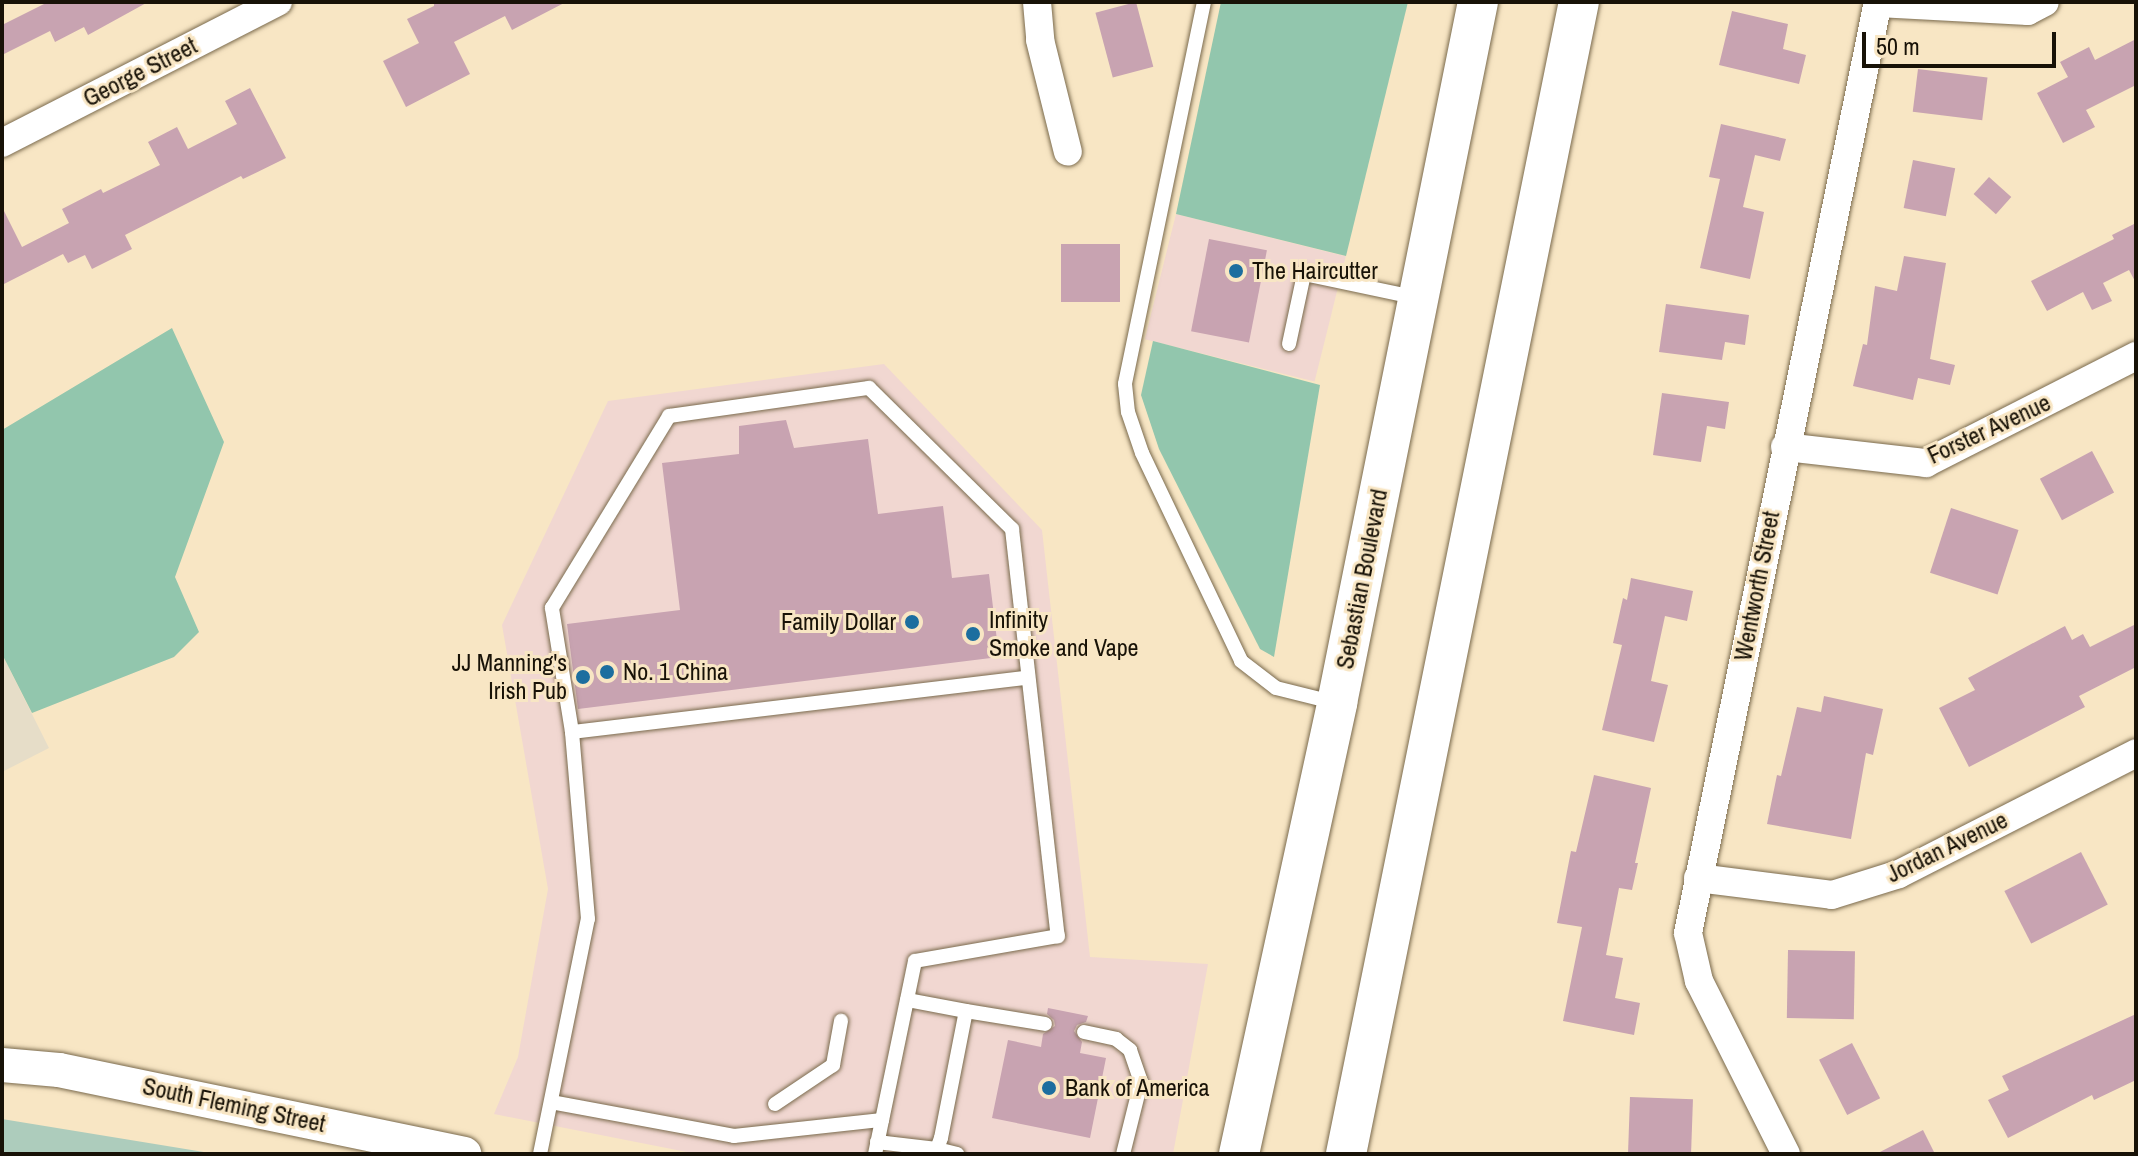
<!DOCTYPE html>
<html>
<head>
<meta charset="utf-8">
<style>
	body { margin:0 }
	#map { position:relative; width:2138px; height:1156px; overflow:hidden; background:#f8e6c4; font-family:"Archivo Narrow",sans-serif }
	div>[style] { position:absolute }
	.commercial>* { inset:0; background:#f1d7d1; transform-origin:0 0 }
	.education>* { inset:0; background:#e6ddc8 }
	.green>* { inset:0; background:#adccbc }
	.forest>* { inset:0; background:#92c6ad }
	.building>* { inset:0; background:#c8a3b1; transform-origin:0 0 }
	.roads { filter:drop-shadow(0 0 2px #7a6a4d) drop-shadow(0 0 2px #7a6a4d) }
	.service>* { height:14px; margin:-7px; padding:0 7px; transform-origin:7px; border-radius:7px; background:#fff }
	.minor>* { height:28px; margin:-14px; padding:0 14px; transform-origin:14px; border-radius:14px; background:#fff }
	.tertiary>* { height:34px; margin:-17px; padding:0 17px; transform-origin:17px; border-radius:17px; background:#fff }
	.secondary>* { height:40px; margin:-20px; padding:0 20px; transform-origin:20px; border-radius:20px; background:#fff }
	.dots>* { width:22px; height:22px; translate:-50% -50%; box-sizing:border-box; border:4px solid #f8e6c4; border-radius:50% }
	span { translate:-50% -50%; white-space:nowrap; text-align:center; line-height:1.15; -webkit-text-stroke:6px #f8e6c4; paint-order:stroke }
	.street-label { font-size:24px; color:#181207 }
	.poi-label { font-size:24px; color:#181207 }
	.left { translate:0 -50%; text-align:left }
	.right { translate:-100% -50%; text-align:right }
	.frame { position:absolute; inset:0; border:4px solid #181207; pointer-events:none }
	.scale { position:absolute; left:1862px; top:32px; width:194px; height:36px; box-sizing:border-box; border:4px solid #181207; border-top:0; padding-left:10px; font-size:24px; line-height:28px; white-space:nowrap; color:#181207; -webkit-text-stroke:6px #f8e6c4; paint-order:stroke }
</style>
</head>
<body>
<div id="map">
	<div class="commercial">
		<i style="left:1176px;top:214px;width:175px;height:129px;rotate:14deg"></i>
		<i style="clip-path:polygon(884px 364px,1042px 530px,1090px 957px,1208px 964px,1173px 1154px,697px 1154px,494px 1114px,518px 1057px,548px 889px,502px 625px,608px 401px)"></i>
	</div>
	<div class="education">
		<i style="clip-path:polygon(2px 654px,49px 748px,2px 772px)"></i>
	</div>
	<div class="green">
		<i style="clip-path:polygon(2px 1119px,216px 1154px,2px 1154px)"></i>
	</div>
	<div class="forest">
		<i style="clip-path:polygon(1221px 2px,1408px 2px,1346px 256px,1176px 214px)"></i>
		<i style="clip-path:polygon(172px 328px,224px 442px,175px 577px,199px 632px,174px 657px,32px 713px,2px 654px,2px 430px)"></i>
		<i style="clip-path:polygon(1153px 341px,1320px 385px,1274px 657px,1260px 649px,1159px 449px,1141px 395px)"></i>
	</div>
	<div class="building">
		<i style="clip-path:polygon(48px 2px,148px 2px,88px 35px,84px 27px,55px 42px,50px 31px,2px 55px,2px 25px)"></i>
		<i style="clip-path:polygon(434px 2px,566px 2px,512px 30px,505px 16px,454px 42px,470px 74px,406px 107px,383px 61px,419px 43px,407px 19px,434px 6px)"></i>
		<i style="left:1136px;top:2px;width:67px;height:42px;rotate:75deg"></i>
		<i style="clip-path:polygon(1732px 11px,1788px 24px,1783px 49px,1806px 55px,1799px 84px,1719px 65px)"></i>
		<i style="clip-path:polygon(2136px 39px,2136px 85px,2086px 110px,2095px 127px,2063px 143px,2037px 93px,2068px 77px,2060px 62px,2089px 47px,2095px 60px)"></i>
		<i style="left:1918px;top:69px;width:70px;height:43px;rotate:7deg"></i>
		<i style="clip-path:polygon(250px 88px,286px 158px,243px 179px,241px 176px,125px 235px,132px 249px,92px 269px,85px 255px,68px 263px,63px 254px,2px 285px,2px 207px,22px 247px,69px 223px,62px 209px,101px 189px,103px 193px,160px 165px,148px 142px,177px 127px,188px 149px,237px 124px,225px 101px)"></i>
		<i style="clip-path:polygon(1721px 124px,1786px 139px,1780px 161px,1755px 155px,1743px 207px,1764px 212px,1750px 279px,1700px 268px,1720px 179px,1709px 177px)"></i>
		<i style="left:1913px;top:160px;width:43px;height:49px;rotate:11deg"></i>
		<i style="left:1989px;top:177px;width:30px;height:23px;rotate:42deg"></i>
		<i style="clip-path:polygon(2136px 223px,2136px 283px,2129px 270px,2103px 283px,2112px 301px,2092px 310px,2083px 292px,2047px 311px,2031px 281px,2114px 239px,2112px 235px)"></i>
		<i style="left:1209px;top:239px;width:59px;height:94px;rotate:11deg"></i>
		<i style="left:1061px;top:244px;width:59px;height:58px"></i>
		<i style="clip-path:polygon(1904px 256px,1946px 263px,1930px 359px,1955px 365px,1950px 385px,1918px 378px,1913px 400px,1853px 386px,1863px 344px,1867px 345px,1875px 286px,1897px 291px)"></i>
		<i style="clip-path:polygon(1666px 304px,1749px 315px,1745px 345px,1725px 342px,1722px 360px,1659px 352px)"></i>
		<i style="clip-path:polygon(1662px 393px,1729px 402px,1725px 429px,1707px 426px,1701px 462px,1653px 455px)"></i>
		<i style="clip-path:polygon(786px 420px,794px 448px,868px 439px,878px 514px,943px 506px,952px 578px,989px 574px,999px 657px,578px 709px,567px 624px,680px 610px,662px 463px,739px 454px,739px 426px)"></i>
		<i style="left:2092px;top:451px;width:47px;height:59px;rotate:62deg"></i>
		<i style="left:1951px;top:508px;width:71px;height:68px;rotate:18deg"></i>
		<i style="clip-path:polygon(1631px 578px,1693px 591px,1687px 621px,1665px 616px,1651px 681px,1668px 685px,1654px 742px,1602px 730px,1622px 645px,1613px 643px,1623px 598px,1627px 600px)"></i>
		<i style="clip-path:polygon(2136px 624px,2136px 667px,2079px 696px,2085px 707px,1969px 767px,1939px 708px,1975px 690px,1968px 678px,2065px 626px,2072px 640px,2083px 634px,2090px 647px)"></i>
		<i style="clip-path:polygon(1824px 696px,1883px 709px,1873px 755px,1866px 753px,1851px 839px,1767px 824px,1777px 775px,1781px 776px,1797px 707px,1821px 712px)"></i>
		<i style="clip-path:polygon(1594px 775px,1651px 788px,1635px 863px,1638px 863px,1632px 890px,1619px 888px,1606px 955px,1623px 958px,1615px 998px,1640px 1003px,1634px 1035px,1563px 1021px,1582px 927px,1557px 923px,1571px 851px,1576px 852px)"></i>
		<i style="left:2081px;top:852px;width:59px;height:86px;rotate:63deg"></i>
		<i style="left:1788px;top:950px;width:67px;height:68px;rotate:1deg"></i>
		<i style="clip-path:polygon(1048px 1008px,1088px 1016px,1086px 1022px,1077px 1025px,1074px 1031px,1082px 1042px,1080px 1053px,1106px 1058px,1090px 1138px,992px 1118px,1008px 1040px,1041px 1047px,1043px 1034px,1055px 1026px,1054px 1020px,1047px 1014px)"></i>
		<i style="clip-path:polygon(2136px 1014px,2136px 1080px,2094px 1100px,2092px 1095px,2008px 1138px,1988px 1100px,2009px 1090px,2002px 1076px)"></i>
		<i style="left:1852px;top:1043px;width:62px;height:37px;rotate:63deg"></i>
		<i style="left:1630px;top:1097px;width:63px;height:56px;rotate:2deg"></i>
		<i style="clip-path:polygon(1923px 1130px,1935px 1154px,1876px 1154px)"></i>
	</div>
	<div class="roads">
		<div class="service">
			<i style="left:1204px;top:2px;width:390px;rotate:101.7deg"></i>
			<i style="left:1125px;top:384px;width:28px;rotate:84deg"></i>
			<i style="left:1128px;top:412px;width:43px;rotate:71.1deg"></i>
			<i style="left:1142px;top:453px;width:230px;rotate:64.5deg"></i>
			<i style="left:1241px;top:661px;width:44px;rotate:37.6deg"></i>
			<i style="left:1276px;top:688px;width:62px;rotate:14deg"></i>
			<i style="left:1289px;top:344px;width:72px;rotate:-77.9deg"></i>
			<i style="left:1304px;top:274px;width:116px;rotate:11.9deg"></i>
			<i style="left:572px;top:732px;width:459px;rotate:-6.8deg"></i>
			<i style="left:966px;top:1011px;width:80px;rotate:9.3deg"></i>
			<i style="left:1084px;top:1032px;width:33px;rotate:12deg"></i>
			<i style="left:1116px;top:1039px;width:18px;rotate:38deg"></i>
			<i style="left:1130px;top:1050px;width:34px;rotate:71deg"></i>
			<i style="left:1141px;top:1082px;width:74px;rotate:104deg"></i>
			<i style="left:551px;top:1102px;width:186px;rotate:10.5deg"></i>
			<i style="left:734px;top:1136px;width:149px;rotate:-6.2deg"></i>
			<i style="left:775px;top:1104px;width:70px;rotate:-33.9deg"></i>
			<i style="left:833px;top:1065px;width:45px;rotate:-79.7deg"></i>
			<i style="left:877px;top:1142px;width:60px;rotate:6.7deg"></i>
			<i style="left:937px;top:1149px;width:12px;rotate:-70deg"></i>
			<i style="left:941px;top:1138px;width:129px;rotate:-78.9deg"></i>
			<i style="left:966px;top:1011px;width:60px;rotate:-169.4deg"></i>
			<i style="left:937px;top:1149px;width:21px;rotate:14deg"></i>
			<i style="left:540px;top:1154px;width:240px;rotate:-78.5deg"></i>
			<i style="left:588px;top:919px;width:188px;rotate:-94.9deg"></i>
			<i style="left:572px;top:732px;width:126px;rotate:-99.2deg"></i>
			<i style="left:552px;top:608px;width:225px;rotate:-58.6deg"></i>
			<i style="left:669px;top:416px;width:202px;rotate:-8deg"></i>
			<i style="left:869px;top:388px;width:201px;rotate:44.6deg"></i>
			<i style="left:1012px;top:529px;width:410px;rotate:83.6deg"></i>
			<i style="left:1058px;top:936px;width:145px;rotate:170.1deg"></i>
			<i style="left:915px;top:961px;width:197px;rotate:101.7deg"></i>
		</div>
		<div class="minor">
			<i style="left:1037px;top:2px;width:38px;rotate:85deg"></i>
			<i style="left:1040px;top:40px;width:115px;rotate:76deg"></i>
			<i style="left:1878px;top:3px;width:150px;rotate:3.1deg"></i>
			<i style="left:2028px;top:11px;width:19px;rotate:-28deg"></i>
			<i style="left:2px;top:143px;width:310px;rotate:-27.1deg"></i>
			<i style="left:1785px;top:447px;width:142px;rotate:6.5deg"></i>
			<i style="left:1926px;top:463px;width:236px;rotate:-27deg"></i>
			<i style="left:1698px;top:878px;width:135px;rotate:7.2deg"></i>
			<i style="left:1832px;top:895px;width:70px;rotate:-17.4deg"></i>
			<i style="left:1899px;top:874px;width:266px;rotate:-27deg"></i>
			<i style="left:1786px;top:1154px;width:194px;rotate:-116.7deg"></i>
			<i style="left:1699px;top:981px;width:49px;rotate:-102.9deg"></i>
			<i style="left:1688px;top:933px;width:950px;rotate:-78.47deg"></i>
		</div>
		<div class="tertiary">
			<i style="left:2px;top:1065px;width:57px;rotate:5deg"></i>
			<i style="left:59px;top:1070px;width:414px;rotate:11.7deg"></i>
		</div>
		<div class="secondary">
			<i style="left:1239px;top:1154px;width:462px;rotate:-77.7deg"></i>
			<i style="left:1337px;top:703px;width:715px;rotate:-78.63deg"></i>
			<i style="left:1346px;top:1154px;width:1175px;rotate:-78.57deg"></i>
		</div>
	</div>
	<div class="dots">
		<i style="left:1236px;top:271px;background:#1c6e9f"></i>
		<i style="left:912px;top:622px;background:#1c6e9f"></i>
		<i style="left:973px;top:634px;background:#1c6e9f"></i>
		<i style="left:607px;top:672px;background:#1c6e9f"></i>
		<i style="left:583px;top:677px;background:#1c6e9f"></i>
		<i style="left:1049px;top:1088px;background:#1c6e9f"></i>
	</div>
	<div class="street-label">
		<span style="left:140px;top:72px;rotate:-27deg">George Street</span>
		<span style="left:1989px;top:429px;rotate:-25deg">Forster Avenue</span>
		<span style="left:1362px;top:579px;rotate:-79deg">Sebastian Boulevard</span>
		<span style="left:1757px;top:586px;rotate:-79deg">Wentworth Street</span>
		<span style="left:1947px;top:847px;rotate:-26deg">Jordan Avenue</span>
		<span style="left:234px;top:1105px;rotate:12deg">South Fleming Street</span>
	</div>
	<div class="poi-label">
		<span class="left" style="left:1252px;top:271px">The Haircutter</span>
		<span class="left" style="left:989px;top:634px">Infinity<br>Smoke and Vape</span>
		<span class="right" style="left:896px;top:622px">Family Dollar</span>
		<span class="right" style="left:567px;top:677px">JJ Manning's<br>Irish Pub</span>
		<span class="left" style="left:623px;top:672px">No. 1 China</span>
		<span class="left" style="left:1065px;top:1088px">Bank of America</span>
	</div>
	<div class="frame"></div>
	<div class="scale">50 m</div>
</div>
</body>
</html>
